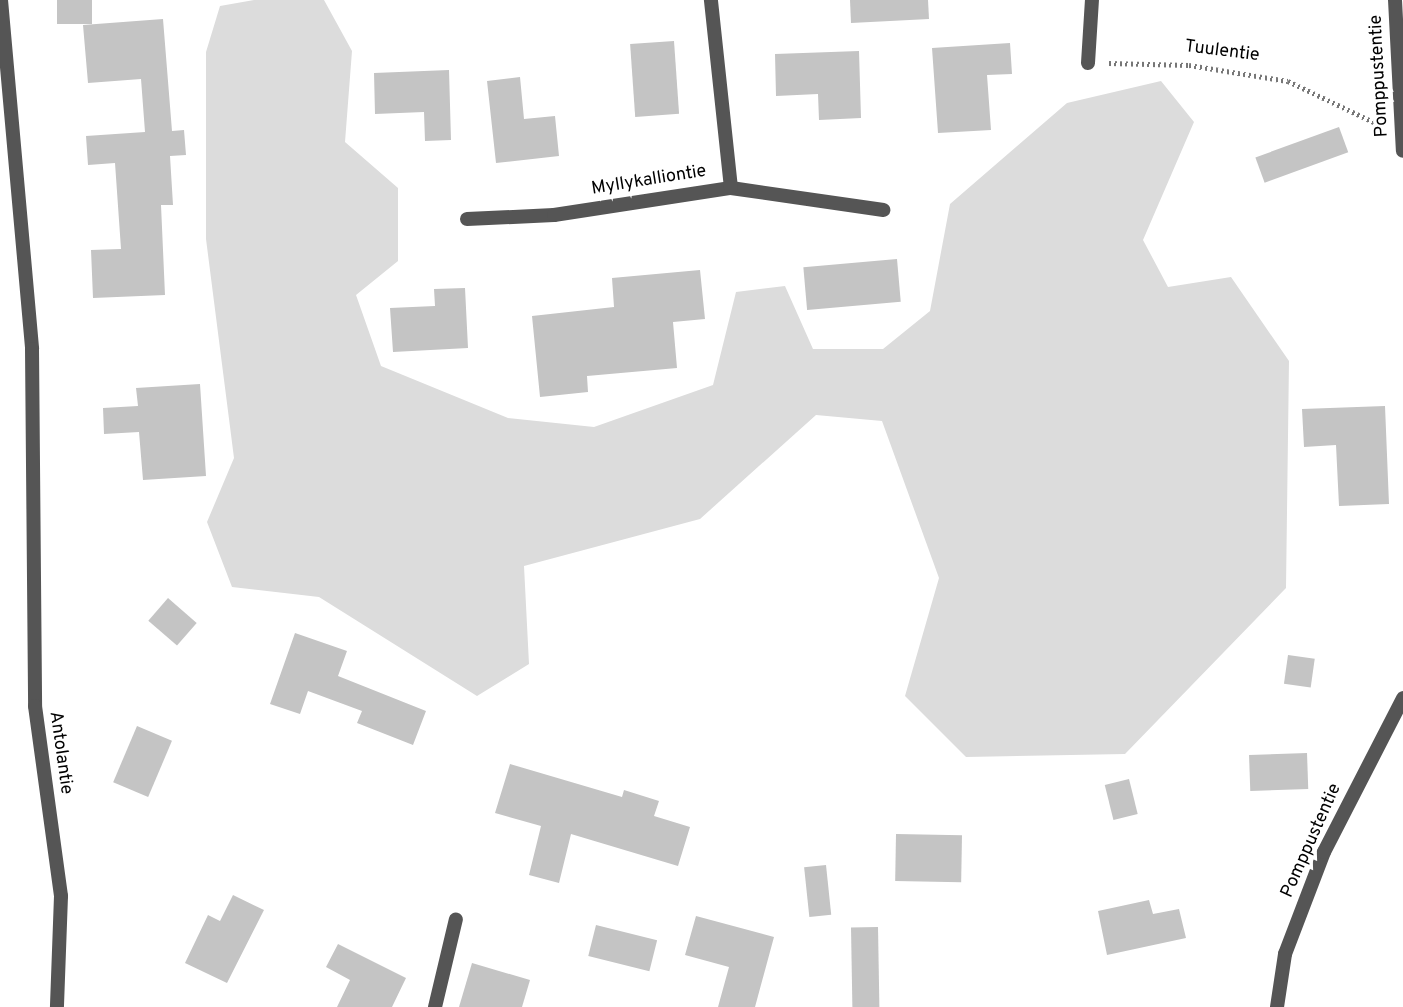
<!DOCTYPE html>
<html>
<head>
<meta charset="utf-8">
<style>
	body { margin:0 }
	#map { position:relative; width:1403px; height:1007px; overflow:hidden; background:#fff; font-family:Overpass,sans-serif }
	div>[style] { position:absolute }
	.green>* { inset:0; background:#dcdcdc }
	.building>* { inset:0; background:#c4c4c4; transform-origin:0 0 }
	.path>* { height:4.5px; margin-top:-2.25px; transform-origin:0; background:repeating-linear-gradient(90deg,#777 0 2px,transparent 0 5.5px) }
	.minor>* { height:14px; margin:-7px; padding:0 7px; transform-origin:7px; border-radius:7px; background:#555 }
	span { translate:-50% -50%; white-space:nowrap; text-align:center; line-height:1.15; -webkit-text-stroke:7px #fff; paint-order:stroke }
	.street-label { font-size:18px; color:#000 }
</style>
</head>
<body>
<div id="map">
	<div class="green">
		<i style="clip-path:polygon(254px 0,324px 0,352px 51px,345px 142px,398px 188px,398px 261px,356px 295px,381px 366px,508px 418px,594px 427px,713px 385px,736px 292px,785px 286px,813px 349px,883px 349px,930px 311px,950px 204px,1067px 103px,1161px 81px,1194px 122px,1143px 240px,1168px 287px,1231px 277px,1289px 361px,1286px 588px,1125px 754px,966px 757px,905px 696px,939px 578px,882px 421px,816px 415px,700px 519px,524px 566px,529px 664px,477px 696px,319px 597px,232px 587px,207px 522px,234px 458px,206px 239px,206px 52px,220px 6px)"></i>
	</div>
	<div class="building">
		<i style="left:57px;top:0;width:35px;height:24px"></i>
		<i style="clip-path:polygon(850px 0,928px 0,929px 19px,851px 23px)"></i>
		<i style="clip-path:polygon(163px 19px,172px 131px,184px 130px,186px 155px,170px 156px,173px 205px,161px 205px,165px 295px,93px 298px,91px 250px,121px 249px,115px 163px,88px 165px,86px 136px,145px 132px,141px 79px,88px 83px,83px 25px)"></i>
		<i style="left:674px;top:41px;width:73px;height:44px;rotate:86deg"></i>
		<i style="clip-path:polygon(1010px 43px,1012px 74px,987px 75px,991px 130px,938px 133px,932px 48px)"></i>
		<i style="clip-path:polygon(859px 51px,861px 118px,819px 120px,818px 94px,776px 96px,775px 54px)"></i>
		<i style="clip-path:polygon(449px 70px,451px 140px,425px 141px,424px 112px,375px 114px,374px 73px)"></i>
		<i style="clip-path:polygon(520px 77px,524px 119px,555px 116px,559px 156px,496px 163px,487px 81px)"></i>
		<i style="left:1339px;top:127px;width:27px;height:89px;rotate:70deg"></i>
		<i style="left:897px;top:259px;width:43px;height:94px;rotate:85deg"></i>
		<i style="clip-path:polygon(700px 270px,705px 319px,673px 322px,677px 368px,587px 376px,588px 392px,540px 397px,532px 316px,614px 307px,612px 278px)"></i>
		<i style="clip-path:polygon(465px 288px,468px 348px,393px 352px,390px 308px,435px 306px,434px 289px)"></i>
		<i style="clip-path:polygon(200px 384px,206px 476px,143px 480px,139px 432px,104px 434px,103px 408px,138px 406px,136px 388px)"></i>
		<i style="clip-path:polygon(1385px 406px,1389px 504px,1339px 506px,1336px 445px,1304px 447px,1302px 409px)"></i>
		<i style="left:168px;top:598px;width:38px;height:30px;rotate:41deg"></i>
		<i style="clip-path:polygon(295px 633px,347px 651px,338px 676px,426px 711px,413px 745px,357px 723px,362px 711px,308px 691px,300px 714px,270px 704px)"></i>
		<i style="left:1288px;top:655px;width:27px;height:29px;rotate:8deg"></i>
		<i style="left:137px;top:726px;width:38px;height:61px;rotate:23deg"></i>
		<i style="left:1307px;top:753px;width:36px;height:58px;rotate:88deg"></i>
		<i style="clip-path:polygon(510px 764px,622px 797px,624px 790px,659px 801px,654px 816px,690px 827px,678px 866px,571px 834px,559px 883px,529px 875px,541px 826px,495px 813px)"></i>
		<i style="left:1129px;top:779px;width:36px;height:25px;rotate:76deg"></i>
		<i style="left:896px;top:834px;width:66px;height:47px;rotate:1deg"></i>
		<i style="left:826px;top:865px;width:50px;height:22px;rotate:84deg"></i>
		<i style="clip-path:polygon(233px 895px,264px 910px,227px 983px,185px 963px,208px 915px,220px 921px)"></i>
		<i style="clip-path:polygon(1149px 900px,1153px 914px,1179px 909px,1186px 938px,1107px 955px,1098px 911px)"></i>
		<i style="clip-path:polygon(696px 916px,774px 937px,755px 1007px,718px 1007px,729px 967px,685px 955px)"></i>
		<i style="left:596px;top:925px;width:63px;height:32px;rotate:14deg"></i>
		<i style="left:878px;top:927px;width:80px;height:27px;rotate:89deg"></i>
		<i style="clip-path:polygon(338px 944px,406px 978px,392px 1007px,337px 1007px,350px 980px,326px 967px)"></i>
		<i style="clip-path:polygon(472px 963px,530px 980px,522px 1007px,459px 1007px)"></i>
	</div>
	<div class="path">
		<i style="left:1109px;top:63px;width:80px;rotate:1.4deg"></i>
		<i style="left:1189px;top:65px;width:100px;rotate:9.2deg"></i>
		<i style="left:1288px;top:81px;width:102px;rotate:25.6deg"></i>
	</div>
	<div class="minor">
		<i style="left:1px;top:0;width:350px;rotate:84.9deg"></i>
		<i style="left:32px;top:349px;width:357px;rotate:89.5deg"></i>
		<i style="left:35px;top:706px;width:192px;rotate:82.2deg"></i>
		<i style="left:61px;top:896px;width:111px;rotate:92.1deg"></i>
		<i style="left:1395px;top:0;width:151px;rotate:87deg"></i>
		<i style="left:1088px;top:63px;width:63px;rotate:-86.4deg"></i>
		<i style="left:731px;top:188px;width:154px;rotate:8.2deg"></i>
		<i style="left:467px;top:219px;width:87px;rotate:-2.6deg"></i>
		<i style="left:554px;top:215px;width:179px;rotate:-8.7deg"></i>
		<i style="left:731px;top:188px;width:189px;rotate:-96.1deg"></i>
		<i style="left:435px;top:1007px;width:90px;rotate:-76.6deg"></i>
		<i style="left:1277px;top:1007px;width:54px;rotate:-81.4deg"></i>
		<i style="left:1285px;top:954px;width:109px;rotate:-69.1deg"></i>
		<i style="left:1324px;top:852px;width:173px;rotate:-62.8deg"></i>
	</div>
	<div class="street-label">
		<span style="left:1222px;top:52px;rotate:7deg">Tuulentie</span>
		<span style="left:1380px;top:76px;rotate:-93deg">Pomppustentie</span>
		<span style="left:649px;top:181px;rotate:-9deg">Myllykalliontie</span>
		<span style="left:60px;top:753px;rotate:82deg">Antolantie</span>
		<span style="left:1312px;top:841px;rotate:-66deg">Pomppustentie</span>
	</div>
</div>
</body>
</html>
